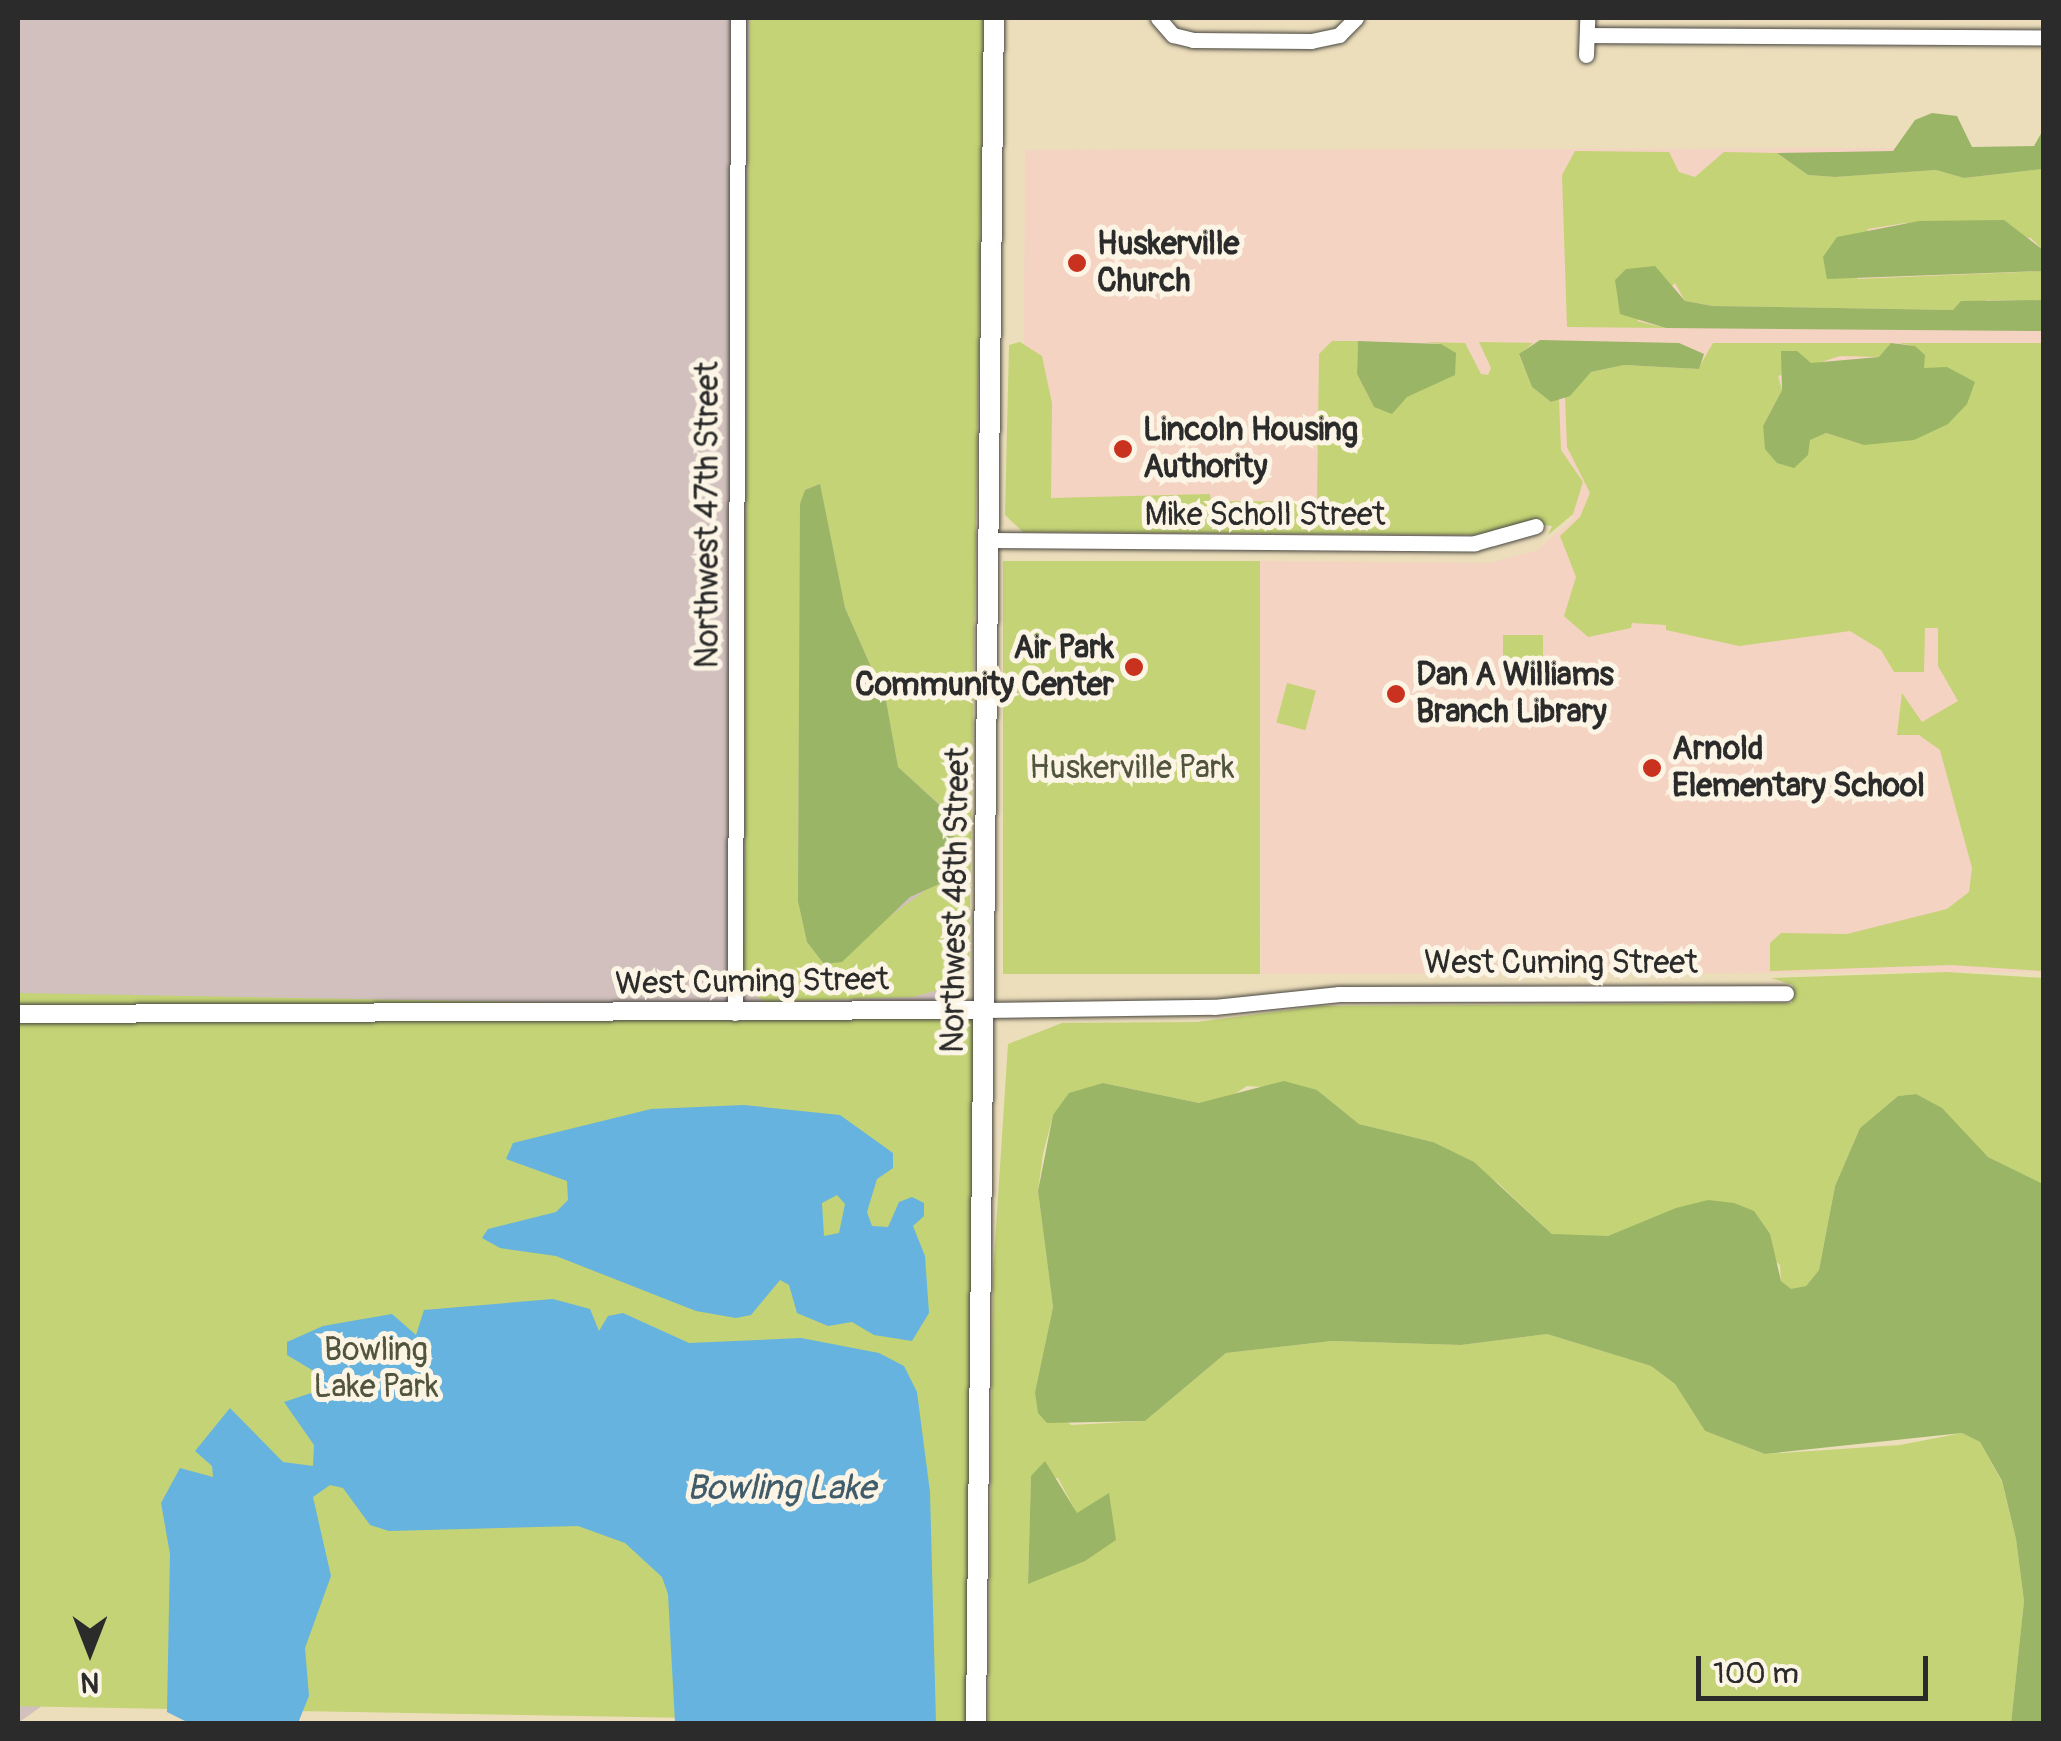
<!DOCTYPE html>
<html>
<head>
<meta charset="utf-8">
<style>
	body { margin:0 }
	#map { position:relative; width:2061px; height:1741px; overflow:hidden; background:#ecdebb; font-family:Pangolin,sans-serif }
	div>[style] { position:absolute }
	.built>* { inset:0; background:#f5d3c2 }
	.industrial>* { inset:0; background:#d1c0bd }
	.green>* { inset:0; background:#c3d375; transform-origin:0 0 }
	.forest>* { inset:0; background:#9ab566 }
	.water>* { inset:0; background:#66b3df }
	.roads { filter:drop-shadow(0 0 2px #484641) drop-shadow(0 0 2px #484641) }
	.minor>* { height:15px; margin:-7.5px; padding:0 7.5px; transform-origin:7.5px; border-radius:7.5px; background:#fff }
	.tertiary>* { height:18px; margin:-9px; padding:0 9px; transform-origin:9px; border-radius:9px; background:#fff }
	.secondary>* { height:20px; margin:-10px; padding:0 10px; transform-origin:10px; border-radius:10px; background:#fff }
	.dots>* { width:28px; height:28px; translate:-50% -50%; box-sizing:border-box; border:5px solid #fcf5e5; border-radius:50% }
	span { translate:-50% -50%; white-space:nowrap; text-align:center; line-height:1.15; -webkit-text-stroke:10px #fcf5e5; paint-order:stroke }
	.poi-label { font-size:32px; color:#2b2b2b; font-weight:700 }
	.left { translate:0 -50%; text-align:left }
	.right { translate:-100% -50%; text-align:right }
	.street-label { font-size:32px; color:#2b2b2b }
	.park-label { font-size:32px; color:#51553e }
	.water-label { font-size:35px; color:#405b6a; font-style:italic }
	.frame { position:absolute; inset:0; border:20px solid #2b2b2b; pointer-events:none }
	.north { position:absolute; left:40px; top:1601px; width:100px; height:100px; -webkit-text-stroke:8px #fcf5e5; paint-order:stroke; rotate:180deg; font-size:28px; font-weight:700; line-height:40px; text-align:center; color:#2b2b2b }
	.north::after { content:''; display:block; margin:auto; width:35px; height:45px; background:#2b2b2b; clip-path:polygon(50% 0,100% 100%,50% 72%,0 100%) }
	.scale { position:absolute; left:1696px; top:1656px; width:232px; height:45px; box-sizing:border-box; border:5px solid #2b2b2b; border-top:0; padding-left:12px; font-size:30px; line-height:35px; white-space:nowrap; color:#2b2b2b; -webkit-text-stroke:8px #fcf5e5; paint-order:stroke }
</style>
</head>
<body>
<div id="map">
	<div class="built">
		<i style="clip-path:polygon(2043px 148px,2043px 972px,1261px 974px,1260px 561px,1489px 563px,1537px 550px,1576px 517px,1023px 519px,1025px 150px)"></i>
	</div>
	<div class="industrial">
		<i style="clip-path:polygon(18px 18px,967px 18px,955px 1056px,18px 1723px)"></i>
	</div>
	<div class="green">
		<i style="clip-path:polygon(evenodd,749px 18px,984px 18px,969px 965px,956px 985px,913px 997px,765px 1002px,746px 989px,744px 976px,749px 18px,820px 484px,845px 608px,886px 701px,898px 767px,948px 812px,937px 882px,824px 964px,807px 942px,798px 901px,800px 504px,805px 490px,820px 484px)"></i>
		<i style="clip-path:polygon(1575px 151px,1669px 152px,1679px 172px,1695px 177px,1724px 152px,1777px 153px,1808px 175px,1835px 177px,1936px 170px,1964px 178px,2043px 169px,2043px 250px,2031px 238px,1905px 223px,1868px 229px,1857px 279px,2043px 271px,2043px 300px,1988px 300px,1953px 310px,1713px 306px,1685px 301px,1675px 283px,1637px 321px,1666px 328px,1567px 327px,1562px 175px)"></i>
		<i style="clip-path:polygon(1332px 341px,1358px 341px,1357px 374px,1374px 407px,1428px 385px,1441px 344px,1425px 342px,1465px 343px,1481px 374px,1488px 375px,1491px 368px,1479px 342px,1533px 343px,1519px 355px,1532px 387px,1551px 402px,1559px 399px,1561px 450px,1583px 482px,1573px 514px,1548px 535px,1552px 526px,1522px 523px,1483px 535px,1023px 532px,1005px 515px,1009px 345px,1020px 342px,1042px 356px,1052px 403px,1051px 498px,1210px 494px,1211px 501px,1317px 502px,1319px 354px)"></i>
		<i style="clip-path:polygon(1713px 343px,1891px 343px,1880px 357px,1840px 356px,1778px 376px,1782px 390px,1763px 426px,1766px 449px,1826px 433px,1864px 445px,1924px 368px,1915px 346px,1898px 343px,2043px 343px,2043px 971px,1952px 965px,1770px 971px,1770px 943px,1781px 933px,1847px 934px,1947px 909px,1969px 892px,1972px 868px,1940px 750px,1919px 735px,1897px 735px,1902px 693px,1922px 722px,1958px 701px,1938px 666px,1938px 628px,1925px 628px,1924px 672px,1894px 672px,1881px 650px,1850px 631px,1739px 646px,1666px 630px,1666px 625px,1632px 623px,1631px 628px,1588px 637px,1564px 616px,1576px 577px,1560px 536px,1580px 517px,1590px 493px,1567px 447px,1565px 397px,1591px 372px,1624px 365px,1698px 369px)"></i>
		<i style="left:1260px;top:561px;width:413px;height:257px;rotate:90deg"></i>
		<i style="left:1543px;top:635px;width:24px;height:40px;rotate:90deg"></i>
		<i style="left:1287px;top:683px;width:30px;height:41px;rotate:15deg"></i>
		<i style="clip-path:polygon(evenodd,1947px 972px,2043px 978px,2043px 1184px,1988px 1157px,1916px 1094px,1898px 1096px,1860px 1128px,1835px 1186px,1819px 1270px,1806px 1286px,1791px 1290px,1781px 1281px,1780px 1265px,1708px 1200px,1608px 1236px,1578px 1239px,1552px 1234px,1498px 1183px,1433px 1142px,1359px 1124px,1317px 1090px,1247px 1086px,1225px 1100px,1199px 1103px,1103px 1083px,1053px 1115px,1043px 1154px,1038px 1191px,1053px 1307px,1035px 1392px,1071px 1425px,1145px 1421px,1226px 1353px,1332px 1341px,1461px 1345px,1547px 1334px,1651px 1366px,1675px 1384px,1705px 1431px,1765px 1454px,1900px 1445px,1962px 1433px,1980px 1442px,2002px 1482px,2016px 1539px,2024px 1601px,2011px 1723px,988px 1724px,993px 1274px,1008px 1044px,1062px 1023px,1197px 1022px,1320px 1006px,1792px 1003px,1793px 985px,1771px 978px,1947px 972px,1031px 1476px,1058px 1478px,1077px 1514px,1108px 1494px,1028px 1583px,1031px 1476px)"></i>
		<i style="left:985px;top:1010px;width:713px;height:967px;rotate:91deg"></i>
	</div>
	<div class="forest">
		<i style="clip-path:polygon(1932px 113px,1957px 116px,1972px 147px,2034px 146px,2043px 130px,2043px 169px,1964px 178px,1936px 170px,1835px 177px,1808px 175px,1777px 153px,1893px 151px,1915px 120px)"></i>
		<i style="clip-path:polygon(2004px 220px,2043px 250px,2043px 271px,1827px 279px,1823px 257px,1837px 237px,1919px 221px)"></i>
		<i style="clip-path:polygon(1655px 266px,1685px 301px,1713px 306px,1953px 310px,1961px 301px,2043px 300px,2043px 331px,1666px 328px,1620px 314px,1615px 280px,1626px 269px)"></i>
		<i style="clip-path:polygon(1540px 340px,1679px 343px,1704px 354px,1699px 369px,1624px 365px,1591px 372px,1570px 396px,1551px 402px,1532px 387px,1519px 354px)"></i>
		<i style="clip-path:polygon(1358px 341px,1441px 344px,1456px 353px,1455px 375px,1407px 397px,1392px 414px,1374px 407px,1357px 374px)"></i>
		<i style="clip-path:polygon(1891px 343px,1915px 346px,1925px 355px,1924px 368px,1947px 367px,1975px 382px,1967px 404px,1948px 424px,1914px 440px,1864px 445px,1826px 433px,1810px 440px,1808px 455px,1794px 468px,1777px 463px,1765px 449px,1763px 426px,1782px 390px,1781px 351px,1797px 351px,1811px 363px,1879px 357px)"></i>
		<i style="clip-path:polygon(820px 484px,845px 608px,886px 701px,898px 767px,947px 812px,961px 860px,957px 876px,910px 897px,842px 962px,824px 964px,807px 942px,798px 901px,800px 504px,805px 490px)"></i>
		<i style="clip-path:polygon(1284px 1081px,1317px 1090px,1359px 1124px,1433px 1142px,1474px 1162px,1552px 1234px,1608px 1236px,1676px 1208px,1708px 1200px,1734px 1203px,1754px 1211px,1770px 1234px,1781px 1281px,1791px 1289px,1806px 1286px,1819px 1270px,1835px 1186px,1860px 1128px,1898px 1096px,1916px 1094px,1942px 1108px,1988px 1157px,2043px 1184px,2043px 1723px,2011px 1723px,2024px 1601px,2016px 1539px,2002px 1481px,1980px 1442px,1962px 1433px,1765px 1454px,1705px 1431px,1675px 1384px,1651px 1366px,1547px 1334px,1461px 1345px,1332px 1341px,1226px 1353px,1145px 1421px,1047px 1423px,1038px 1413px,1035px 1392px,1053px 1307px,1038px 1191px,1053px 1115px,1069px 1093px,1103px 1083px,1199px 1103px)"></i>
		<i style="clip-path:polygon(1045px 1461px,1077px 1513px,1109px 1493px,1116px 1540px,1085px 1561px,1028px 1584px,1031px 1476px)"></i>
	</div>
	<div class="water">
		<i style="clip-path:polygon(evenodd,744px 1105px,840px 1115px,893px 1153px,893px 1168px,877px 1179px,867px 1212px,872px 1226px,888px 1227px,899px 1202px,912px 1197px,924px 1203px,924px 1216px,913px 1226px,925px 1256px,929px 1313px,912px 1341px,874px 1335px,852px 1322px,828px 1326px,797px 1313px,789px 1285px,780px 1280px,751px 1315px,736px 1318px,696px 1311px,556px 1256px,500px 1248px,482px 1238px,488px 1229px,556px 1212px,568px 1200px,567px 1181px,506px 1159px,513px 1143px,651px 1109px,744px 1105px,837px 1195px,845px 1204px,839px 1233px,824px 1236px,822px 1203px,837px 1195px)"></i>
		<i style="clip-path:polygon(553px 1299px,590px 1309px,599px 1331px,608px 1316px,623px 1313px,689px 1343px,801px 1338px,879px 1353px,904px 1366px,917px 1392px,930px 1492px,936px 1723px,675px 1723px,668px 1594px,662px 1577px,625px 1543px,578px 1526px,389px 1531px,370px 1525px,343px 1488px,330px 1485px,313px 1497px,331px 1576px,305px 1648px,309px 1696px,298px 1723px,189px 1723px,167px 1712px,170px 1554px,161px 1503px,180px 1468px,213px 1477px,212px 1466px,195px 1451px,230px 1408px,283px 1462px,313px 1466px,314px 1445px,284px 1402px,314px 1392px,317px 1373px,287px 1355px,287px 1342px,323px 1326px,392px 1314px,416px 1335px,424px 1310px)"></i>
	</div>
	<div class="roads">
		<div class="minor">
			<i style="left:1158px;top:18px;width:23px;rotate:49deg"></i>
			<i style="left:1173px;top:35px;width:21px;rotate:14deg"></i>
			<i style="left:1193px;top:40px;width:118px;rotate:0.5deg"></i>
			<i style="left:1311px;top:41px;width:29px;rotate:-12deg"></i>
			<i style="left:1339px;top:35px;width:24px;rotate:-45deg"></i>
			<i style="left:1587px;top:35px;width:457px;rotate:0.3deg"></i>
			<i style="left:1586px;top:55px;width:37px;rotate:-88deg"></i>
			<i style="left:990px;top:540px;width:485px;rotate:0.4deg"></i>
			<i style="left:1475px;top:543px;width:63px;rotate:-15.6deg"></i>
			<i style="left:985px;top:1010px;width:229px;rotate:-0.8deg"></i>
			<i style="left:1214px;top:1007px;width:126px;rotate:-5.9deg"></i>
			<i style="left:1339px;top:994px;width:447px;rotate:-0.1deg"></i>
			<i style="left:735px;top:1013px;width:995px;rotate:-89.83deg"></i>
		</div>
		<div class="tertiary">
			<i style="left:18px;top:1014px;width:967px;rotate:-0.24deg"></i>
		</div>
		<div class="secondary">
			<i style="left:976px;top:1724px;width:1706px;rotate:-89.4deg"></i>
		</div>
	</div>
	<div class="dots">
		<i style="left:1077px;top:263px;background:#c8321e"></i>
		<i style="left:1123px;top:449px;background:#c8321e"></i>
		<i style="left:1134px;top:667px;background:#c8321e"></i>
		<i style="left:1396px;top:694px;background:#c8321e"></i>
		<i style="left:1652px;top:768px;background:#c8321e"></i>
	</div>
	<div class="poi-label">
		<span class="left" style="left:1097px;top:263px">Huskerville<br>Church</span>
		<span class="left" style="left:1143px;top:449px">Lincoln Housing<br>Authority</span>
		<span class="right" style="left:1114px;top:667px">Air Park<br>Community Center</span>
		<span class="left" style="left:1416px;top:694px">Dan A Williams<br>Branch Library</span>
		<span class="left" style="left:1672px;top:768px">Arnold<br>Elementary School</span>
	</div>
	<div class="street-label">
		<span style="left:708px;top:515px;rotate:-90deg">Northwest 47th Street</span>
		<span style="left:1265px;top:515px">Mike Scholl Street</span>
		<span style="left:956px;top:900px;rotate:-89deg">Northwest 48th Street</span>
		<span style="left:1561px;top:963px">West Cuming Street</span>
		<span style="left:752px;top:982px;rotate:-1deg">West Cuming Street</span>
	</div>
	<div class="park-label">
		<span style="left:1132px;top:768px">Huskerville Park</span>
		<span style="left:376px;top:1369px">Bowling<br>Lake Park</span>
	</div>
	<div class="water-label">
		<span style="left:781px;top:1488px">Bowling Lake</span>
	</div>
	<div class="frame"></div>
	<div class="north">N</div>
	<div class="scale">100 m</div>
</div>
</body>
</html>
